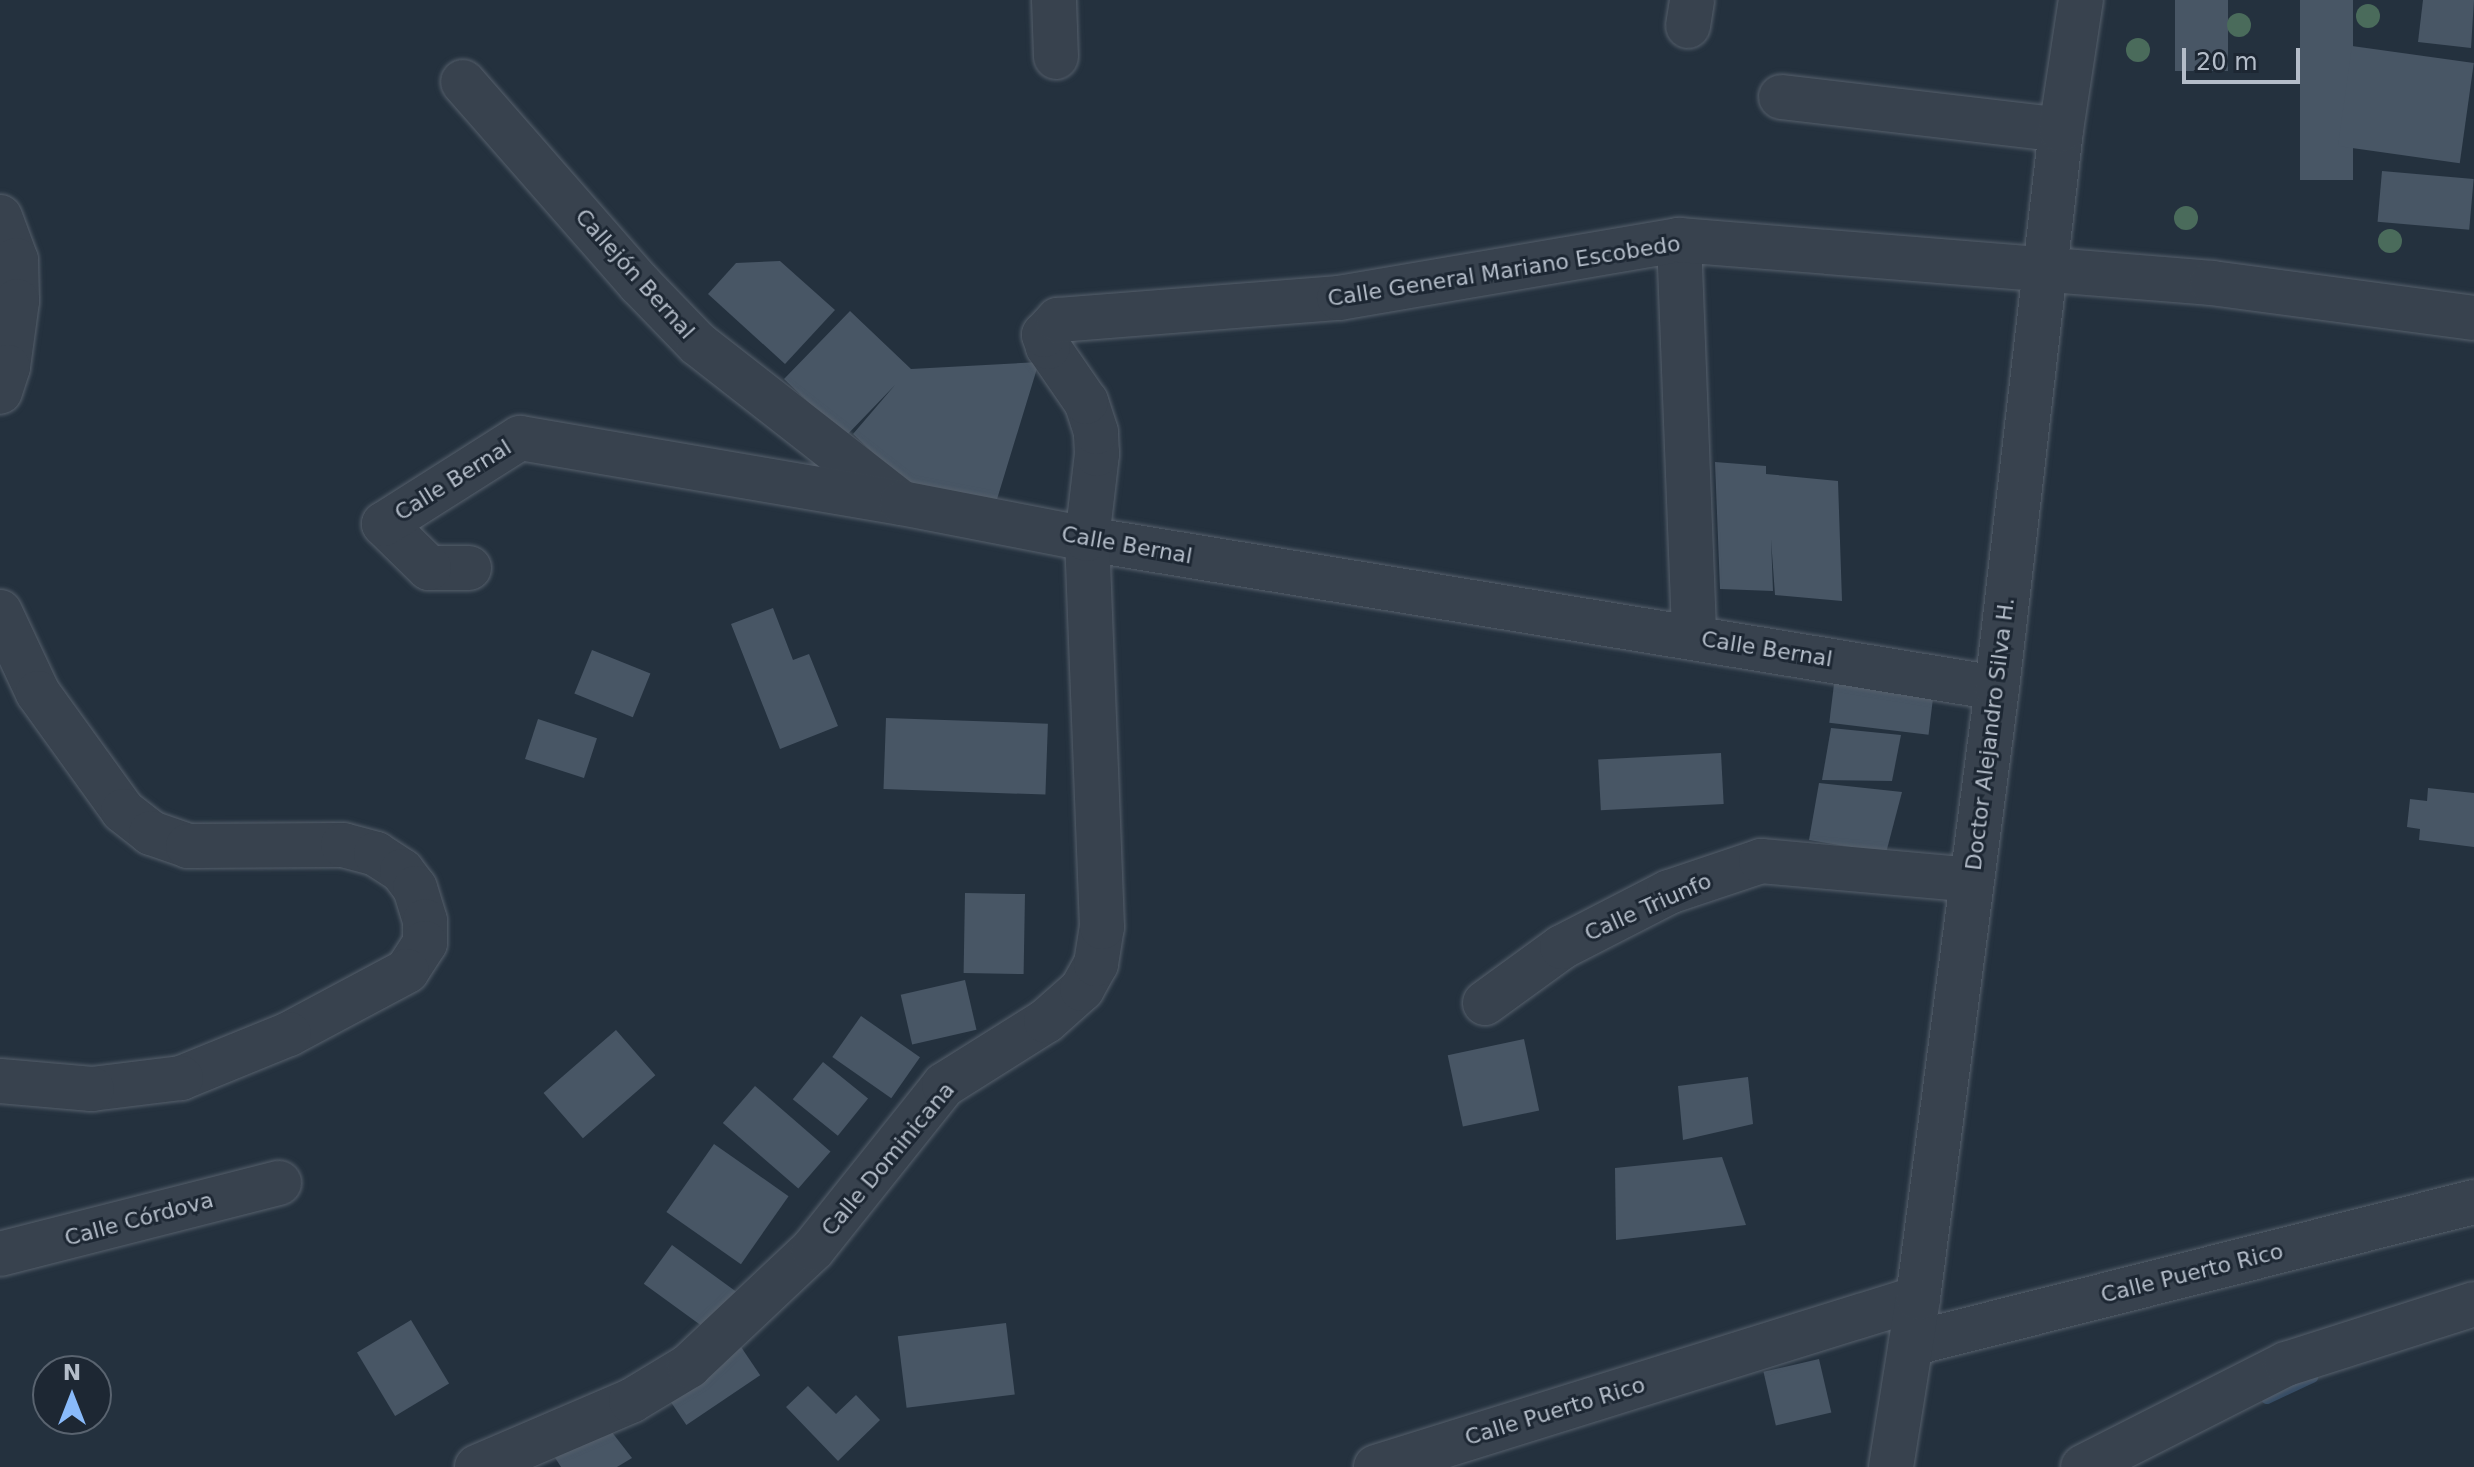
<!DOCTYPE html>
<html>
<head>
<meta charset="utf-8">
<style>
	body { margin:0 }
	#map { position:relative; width:2474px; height:1467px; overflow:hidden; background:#24313e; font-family:"DejaVu Sans",sans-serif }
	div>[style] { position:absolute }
	.stream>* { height:12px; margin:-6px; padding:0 6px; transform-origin:6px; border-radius:6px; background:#374d66 }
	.building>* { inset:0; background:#485665; transform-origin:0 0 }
	.roads { filter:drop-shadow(0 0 2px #56606c) drop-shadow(0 0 2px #56606c) }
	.minor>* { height:44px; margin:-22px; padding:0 22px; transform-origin:22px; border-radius:22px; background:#38424e }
	.trees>* { width:24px; height:24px; margin:-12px; border-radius:50%; background:#4a6b5b }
	span { translate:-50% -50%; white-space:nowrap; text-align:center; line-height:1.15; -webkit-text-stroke:6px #1d2733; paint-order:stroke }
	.street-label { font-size:22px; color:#b4bdc9 }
	.north { position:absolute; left:32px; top:1355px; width:80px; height:80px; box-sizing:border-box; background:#1d2733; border:2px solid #59636f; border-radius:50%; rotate:0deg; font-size:22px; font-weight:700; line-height:32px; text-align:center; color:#b4bdc9 }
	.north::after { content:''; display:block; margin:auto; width:28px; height:36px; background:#89bafa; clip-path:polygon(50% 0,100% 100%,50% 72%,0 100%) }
	.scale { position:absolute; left:2182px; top:48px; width:118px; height:36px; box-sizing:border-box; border:4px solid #b4bdc9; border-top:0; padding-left:10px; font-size:24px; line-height:28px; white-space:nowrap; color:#b4bdc9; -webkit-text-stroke:6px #1d2733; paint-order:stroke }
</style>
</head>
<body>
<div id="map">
	<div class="stream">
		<i style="left:2267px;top:1398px;width:50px;rotate:-25deg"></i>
	</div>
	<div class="building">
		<i style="left:2175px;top:0;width:53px;height:71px"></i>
		<i style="left:2300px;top:0;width:53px;height:180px"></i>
		<i style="clip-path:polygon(2423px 0,2474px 0,2471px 48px,2418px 42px)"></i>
		<i style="left:2352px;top:46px;width:123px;height:101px;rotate:8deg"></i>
		<i style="left:2382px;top:171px;width:92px;height:51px;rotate:5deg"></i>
		<i style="clip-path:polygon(780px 261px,835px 310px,785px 364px,708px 294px,736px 263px)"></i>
		<i style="clip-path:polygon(850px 311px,911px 369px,1039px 362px,994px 509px,903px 481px,853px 434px,895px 385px,845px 437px,784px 379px)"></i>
		<i style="clip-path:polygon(1715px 462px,1766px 466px,1766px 474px,1838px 481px,1842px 601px,1775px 595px,1771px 539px,1773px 591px,1720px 589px)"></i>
		<i style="clip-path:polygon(773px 608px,793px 660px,809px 654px,838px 726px,780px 749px,731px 624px)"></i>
		<i style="left:592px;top:650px;width:63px;height:47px;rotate:22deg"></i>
		<i style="left:1835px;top:676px;width:100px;height:47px;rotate:7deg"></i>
		<i style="left:886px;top:718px;width:162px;height:71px;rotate:2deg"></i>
		<i style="left:538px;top:719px;width:62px;height:42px;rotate:18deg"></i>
		<i style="clip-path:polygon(1831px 728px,1901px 735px,1892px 781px,1822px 780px)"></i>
		<i style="left:1721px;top:753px;width:51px;height:123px;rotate:87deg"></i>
		<i style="clip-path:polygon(1819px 783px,1902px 792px,1886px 853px,1809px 840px)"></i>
		<i style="clip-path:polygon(2428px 788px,2474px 793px,2474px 847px,2419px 840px,2420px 829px,2407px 827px,2410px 799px,2427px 801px)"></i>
		<i style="left:965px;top:893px;width:60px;height:80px;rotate:1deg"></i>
		<i style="left:965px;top:980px;width:51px;height:66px;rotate:77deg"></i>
		<i style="left:861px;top:1016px;width:72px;height:50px;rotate:35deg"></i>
		<i style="left:616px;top:1030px;width:60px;height:96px;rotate:49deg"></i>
		<i style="left:1524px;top:1039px;width:73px;height:78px;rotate:78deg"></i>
		<i style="left:823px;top:1062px;width:58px;height:48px;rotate:39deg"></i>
		<i style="clip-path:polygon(1748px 1077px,1753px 1124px,1683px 1140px,1678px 1086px)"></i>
		<i style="left:755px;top:1086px;width:100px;height:49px;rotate:41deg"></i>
		<i style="left:714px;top:1144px;width:91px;height:83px;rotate:35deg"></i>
		<i style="clip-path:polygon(1722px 1157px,1746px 1225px,1616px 1240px,1615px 1168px)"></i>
		<i style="left:672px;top:1245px;width:82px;height:48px;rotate:36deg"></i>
		<i style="left:411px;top:1320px;width:74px;height:63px;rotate:59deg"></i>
		<i style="left:1006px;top:1323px;width:72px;height:109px;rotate:83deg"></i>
		<i style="left:735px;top:1338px;width:45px;height:89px;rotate:56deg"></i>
		<i style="left:1819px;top:1359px;width:55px;height:57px;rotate:77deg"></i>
		<i style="clip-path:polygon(808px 1386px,836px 1414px,856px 1395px,880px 1420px,838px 1461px,786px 1407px)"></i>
		<i style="clip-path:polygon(604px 1422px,632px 1458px,617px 1467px,561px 1467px,550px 1450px)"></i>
	</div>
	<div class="roads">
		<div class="minor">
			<i style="left:1054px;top:0;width:57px;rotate:88deg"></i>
			<i style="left:1688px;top:26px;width:26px;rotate:-81deg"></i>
			<i style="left:463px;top:82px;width:269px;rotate:48.8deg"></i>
			<i style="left:640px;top:284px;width:83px;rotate:46deg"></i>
			<i style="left:698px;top:344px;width:254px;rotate:38deg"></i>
			<i style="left:1781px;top:97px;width:282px;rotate:6.7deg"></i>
			<i style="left:0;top:217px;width:46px;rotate:69.6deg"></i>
			<i style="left:16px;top:260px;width:41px;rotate:88.6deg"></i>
			<i style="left:17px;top:301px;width:67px;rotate:97.8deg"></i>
			<i style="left:8px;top:367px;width:26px;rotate:108deg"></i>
			<i style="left:1679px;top:240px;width:397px;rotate:87.8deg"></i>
			<i style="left:469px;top:568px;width:40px;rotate:180deg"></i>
			<i style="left:429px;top:568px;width:63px;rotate:-135.6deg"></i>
			<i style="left:384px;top:524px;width:161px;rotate:-32.3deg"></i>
			<i style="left:520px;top:438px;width:387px;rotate:9.7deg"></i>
			<i style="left:902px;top:503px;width:188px;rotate:11deg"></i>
			<i style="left:1087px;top:539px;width:922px;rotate:9.3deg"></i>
			<i style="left:0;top:612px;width:89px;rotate:64.9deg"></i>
			<i style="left:38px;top:693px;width:145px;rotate:54.2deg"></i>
			<i style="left:123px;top:811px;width:36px;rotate:38deg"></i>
			<i style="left:151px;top:833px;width:39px;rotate:19deg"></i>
			<i style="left:188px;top:846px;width:155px;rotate:-0.4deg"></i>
			<i style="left:343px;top:845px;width:34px;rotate:15deg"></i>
			<i style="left:376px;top:854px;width:31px;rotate:33deg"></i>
			<i style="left:402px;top:871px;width:21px;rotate:53deg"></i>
			<i style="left:415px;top:888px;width:34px;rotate:73deg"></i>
			<i style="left:425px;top:921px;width:22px;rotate:90deg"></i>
			<i style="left:425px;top:943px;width:33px;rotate:123deg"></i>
			<i style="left:407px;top:971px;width:134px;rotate:151.9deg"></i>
			<i style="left:289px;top:1034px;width:117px;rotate:157.8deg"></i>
			<i style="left:181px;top:1078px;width:90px;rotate:173deg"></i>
			<i style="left:92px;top:1089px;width:92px;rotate:-175deg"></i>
			<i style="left:1485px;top:1003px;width:95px;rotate:-36deg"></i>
			<i style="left:1562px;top:947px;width:120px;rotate:-27.2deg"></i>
			<i style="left:1669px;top:892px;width:97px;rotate:-18.6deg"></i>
			<i style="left:1761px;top:861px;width:212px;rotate:5.1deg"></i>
			<i style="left:0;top:1254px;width:288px;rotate:-14.3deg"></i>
			<i style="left:1911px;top:1344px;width:581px;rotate:-14.16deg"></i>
			<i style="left:477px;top:1467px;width:168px;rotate:-23.2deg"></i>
			<i style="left:631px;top:1401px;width:68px;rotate:-31.1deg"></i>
			<i style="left:689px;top:1366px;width:170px;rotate:-43.3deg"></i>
			<i style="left:813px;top:1249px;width:210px;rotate:-51.4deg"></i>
			<i style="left:944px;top:1085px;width:120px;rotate:-32.1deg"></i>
			<i style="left:1046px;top:1021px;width:48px;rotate:-41.6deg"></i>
			<i style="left:1082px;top:989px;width:29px;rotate:-61deg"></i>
			<i style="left:1096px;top:964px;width:37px;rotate:-81deg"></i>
			<i style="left:1102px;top:927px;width:388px;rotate:-92.2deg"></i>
			<i style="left:1087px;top:539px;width:86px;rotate:-83.3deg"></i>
			<i style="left:1097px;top:454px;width:22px;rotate:-93deg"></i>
			<i style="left:1096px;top:432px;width:32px;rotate:-108deg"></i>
			<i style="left:1086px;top:402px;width:67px;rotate:-124.6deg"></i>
			<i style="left:1048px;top:347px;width:13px;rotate:-108deg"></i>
			<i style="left:1044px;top:335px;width:21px;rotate:-47deg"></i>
			<i style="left:1058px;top:320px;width:282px;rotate:-4.5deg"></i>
			<i style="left:1339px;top:298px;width:345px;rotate:-9.7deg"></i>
			<i style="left:1679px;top:240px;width:535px;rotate:4.61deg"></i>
			<i style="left:2212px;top:283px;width:264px;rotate:7.6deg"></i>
			<i style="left:1376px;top:1467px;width:568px;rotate:-17.32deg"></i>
			<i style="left:1891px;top:1467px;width:171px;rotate:-80.9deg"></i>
			<i style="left:1918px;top:1298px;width:615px;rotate:-82.62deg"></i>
			<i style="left:1997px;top:688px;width:562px;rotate:-83.46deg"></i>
			<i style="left:2061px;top:130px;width:132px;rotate:-81.3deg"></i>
			<i style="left:2083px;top:1467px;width:228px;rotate:-26.9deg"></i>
			<i style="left:2286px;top:1364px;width:197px;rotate:-17.7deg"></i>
		</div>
	</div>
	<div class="trees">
		<i style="left:2368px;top:16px"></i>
		<i style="left:2239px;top:25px"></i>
		<i style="left:2138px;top:50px"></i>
		<i style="left:2186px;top:218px"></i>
		<i style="left:2390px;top:241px"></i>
	</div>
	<div class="street-label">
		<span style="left:1504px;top:271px;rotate:-9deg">Calle General Mariano Escobedo</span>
		<span style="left:635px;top:274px;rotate:48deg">Callejón Bernal</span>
		<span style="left:453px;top:480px;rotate:-32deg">Calle Bernal</span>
		<span style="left:1127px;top:545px;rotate:10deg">Calle Bernal</span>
		<span style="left:1767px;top:649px;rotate:9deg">Calle Bernal</span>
		<span style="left:1990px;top:734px;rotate:-83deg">Doctor Alejandro Silva H.</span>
		<span style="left:1648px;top:907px;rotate:-24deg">Calle Triunfo</span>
		<span style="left:888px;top:1159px;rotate:-50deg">Calle Dominicana</span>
		<span style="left:139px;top:1219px;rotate:-15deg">Calle Córdova</span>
		<span style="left:2192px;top:1273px;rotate:-14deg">Calle Puerto Rico</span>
		<span style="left:1555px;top:1411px;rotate:-17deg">Calle Puerto Rico</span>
	</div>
	<div class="north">N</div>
	<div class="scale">20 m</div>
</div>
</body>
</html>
